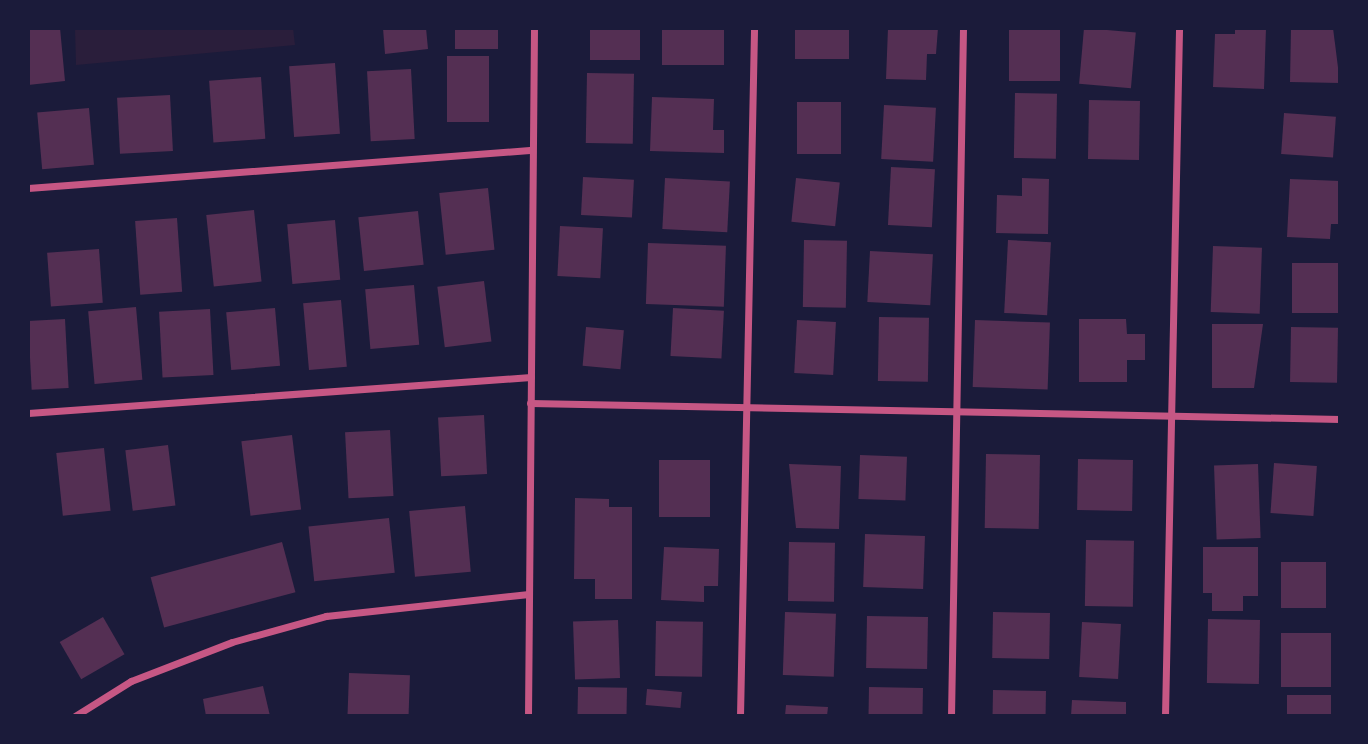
<!DOCTYPE html>
<html>
<head>
<meta charset="utf-8">
<style>
	body { margin:0 }
	#map { position:relative; width:1368px; height:744px; overflow:hidden; background:#1b1b3a; font-family:Barlow,sans-serif }
	div>[style] { position:absolute }
	.green>* { inset:0; background:#2a1e3b }
	.building>* { inset:0; background:#542f53; transform-origin:0 0 }
	.minor>* { height:7px; margin:-3.5px; padding:0 3.5px; transform-origin:3.5px; border-radius:3.5px; background:#c65784 }
	span { translate:-50% -50%; white-space:nowrap; text-align:center; line-height:1.15; -webkit-text-stroke:5px #1b1b3a; paint-order:stroke }
	.frame { position:absolute; inset:0; border:30px solid #1b1b3a; pointer-events:none }
</style>
</head>
<body>
<div id="map">
	<div class="green">
		<i style="clip-path:polygon(75px 28px,293px 28px,295px 45px,76px 65px)"></i>
	</div>
	<div class="building">
		<i style="clip-path:polygon(28px 28px,60px 28px,65px 81px,28px 85px)"></i>
		<i style="clip-path:polygon(383px 28px,426px 28px,428px 49px,385px 54px)"></i>
		<i style="left:455px;top:28px;width:43px;height:21px"></i>
		<i style="left:590px;top:28px;width:50px;height:32px"></i>
		<i style="left:662px;top:28px;width:62px;height:37px"></i>
		<i style="left:795px;top:28px;width:54px;height:31px"></i>
		<i style="clip-path:polygon(888px 28px,938px 28px,936px 54px,927px 54px,926px 80px,886px 79px)"></i>
		<i style="left:1009px;top:28px;width:51px;height:53px"></i>
		<i style="left:1084px;top:28px;width:52px;height:56px;rotate:5deg"></i>
		<i style="clip-path:polygon(1235px 28px,1266px 28px,1264px 89px,1213px 87px,1215px 34px,1235px 34px)"></i>
		<i style="clip-path:polygon(1291px 28px,1333px 28px,1340px 83px,1290px 82px)"></i>
		<i style="left:447px;top:56px;width:42px;height:66px"></i>
		<i style="left:335px;top:63px;width:71px;height:46px;rotate:86deg"></i>
		<i style="left:411px;top:69px;width:70px;height:44px;rotate:87deg"></i>
		<i style="left:587px;top:73px;width:47px;height:70px;rotate:1deg"></i>
		<i style="left:261px;top:77px;width:62px;height:52px;rotate:86deg"></i>
		<i style="left:1015px;top:93px;width:42px;height:65px;rotate:1deg"></i>
		<i style="left:170px;top:95px;width:56px;height:53px;rotate:87deg"></i>
		<i style="clip-path:polygon(652px 97px,714px 99px,713px 130px,724px 130px,724px 153px,650px 151px)"></i>
		<i style="left:1089px;top:100px;width:51px;height:59px;rotate:1deg"></i>
		<i style="left:797px;top:102px;width:44px;height:52px"></i>
		<i style="left:884px;top:105px;width:52px;height:54px;rotate:3deg"></i>
		<i style="left:89px;top:108px;width:57px;height:52px;rotate:85deg"></i>
		<i style="left:1284px;top:113px;width:52px;height:41px;rotate:4deg"></i>
		<i style="left:891px;top:167px;width:44px;height:58px;rotate:3deg"></i>
		<i style="left:583px;top:177px;width:51px;height:38px;rotate:3deg"></i>
		<i style="left:665px;top:178px;width:65px;height:51px;rotate:3deg"></i>
		<i style="left:796px;top:178px;width:44px;height:44px;rotate:6deg"></i>
		<i style="clip-path:polygon(1022px 178px,1049px 179px,1048px 234px,996px 233px,997px 195px,1022px 196px)"></i>
		<i style="clip-path:polygon(1290px 179px,1340px 181px,1340px 224px,1331px 224px,1330px 239px,1287px 237px)"></i>
		<i style="left:488px;top:188px;width:62px;height:49px;rotate:84deg"></i>
		<i style="left:254px;top:210px;width:72px;height:48px;rotate:84deg"></i>
		<i style="left:418px;top:211px;width:54px;height:60px;rotate:84deg"></i>
		<i style="left:177px;top:218px;width:74px;height:42px;rotate:86deg"></i>
		<i style="left:335px;top:220px;width:60px;height:48px;rotate:85deg"></i>
		<i style="left:560px;top:226px;width:43px;height:50px;rotate:3deg"></i>
		<i style="left:804px;top:240px;width:43px;height:67px;rotate:1deg"></i>
		<i style="left:1008px;top:240px;width:43px;height:73px;rotate:3deg"></i>
		<i style="left:648px;top:243px;width:78px;height:61px;rotate:2deg"></i>
		<i style="left:1213px;top:246px;width:49px;height:66px;rotate:2deg"></i>
		<i style="left:99px;top:249px;width:54px;height:52px;rotate:86deg"></i>
		<i style="left:870px;top:251px;width:63px;height:51px;rotate:3deg"></i>
		<i style="left:1292px;top:263px;width:48px;height:50px"></i>
		<i style="left:484px;top:281px;width:61px;height:47px;rotate:83deg"></i>
		<i style="left:414px;top:285px;width:60px;height:49px;rotate:85deg"></i>
		<i style="left:341px;top:300px;width:67px;height:38px;rotate:85deg"></i>
		<i style="left:136px;top:307px;width:73px;height:48px;rotate:85deg"></i>
		<i style="left:275px;top:308px;width:58px;height:49px;rotate:85deg"></i>
		<i style="left:673px;top:308px;width:51px;height:48px;rotate:3deg"></i>
		<i style="left:210px;top:309px;width:66px;height:51px;rotate:87deg"></i>
		<i style="left:879px;top:317px;width:50px;height:64px;rotate:1deg"></i>
		<i style="left:65px;top:319px;width:69px;height:37px;rotate:87deg"></i>
		<i style="clip-path:polygon(1079px 319px,1126px 319px,1127px 334px,1145px 334px,1145px 360px,1127px 360px,1127px 382px,1079px 382px)"></i>
		<i style="left:797px;top:320px;width:39px;height:53px;rotate:3deg"></i>
		<i style="left:975px;top:320px;width:75px;height:67px;rotate:2deg"></i>
		<i style="clip-path:polygon(1212px 324px,1263px 324px,1254px 388px,1212px 388px)"></i>
		<i style="left:586px;top:327px;width:38px;height:39px;rotate:5deg"></i>
		<i style="left:1291px;top:327px;width:47px;height:55px;rotate:1deg"></i>
		<i style="left:484px;top:415px;width:59px;height:46px;rotate:87deg"></i>
		<i style="left:390px;top:430px;width:66px;height:45px;rotate:87deg"></i>
		<i style="left:292px;top:435px;width:75px;height:51px;rotate:83deg"></i>
		<i style="left:168px;top:445px;width:61px;height:43px;rotate:83deg"></i>
		<i style="left:104px;top:448px;width:63px;height:48px;rotate:84deg"></i>
		<i style="left:986px;top:454px;width:54px;height:74px;rotate:1deg"></i>
		<i style="left:860px;top:455px;width:47px;height:44px;rotate:2deg"></i>
		<i style="left:1078px;top:459px;width:55px;height:51px;rotate:1deg"></i>
		<i style="left:659px;top:460px;width:51px;height:57px"></i>
		<i style="left:1274px;top:463px;width:43px;height:50px;rotate:4deg"></i>
		<i style="clip-path:polygon(789px 464px,841px 466px,839px 529px,796px 528px)"></i>
		<i style="left:1258px;top:464px;width:74px;height:44px;rotate:88deg"></i>
		<i style="clip-path:polygon(575px 498px,609px 499px,609px 507px,632px 507px,632px 599px,595px 599px,595px 579px,574px 579px)"></i>
		<i style="left:465px;top:506px;width:66px;height:56px;rotate:85deg"></i>
		<i style="left:389px;top:518px;width:55px;height:81px;rotate:84deg"></i>
		<i style="left:865px;top:534px;width:60px;height:53px;rotate:2deg"></i>
		<i style="left:1086px;top:540px;width:48px;height:66px;rotate:1deg"></i>
		<i style="left:282px;top:542px;width:52px;height:136px;rotate:75deg"></i>
		<i style="left:789px;top:542px;width:46px;height:59px;rotate:1deg"></i>
		<i style="clip-path:polygon(664px 547px,719px 549px,718px 586px,704px 586px,704px 602px,661px 600px)"></i>
		<i style="clip-path:polygon(1203px 547px,1258px 547px,1258px 596px,1243px 596px,1243px 611px,1212px 611px,1212px 593px,1203px 593px)"></i>
		<i style="left:1281px;top:562px;width:45px;height:46px"></i>
		<i style="left:785px;top:612px;width:51px;height:63px;rotate:2deg"></i>
		<i style="left:993px;top:612px;width:57px;height:46px;rotate:1deg"></i>
		<i style="left:867px;top:616px;width:61px;height:52px;rotate:1deg"></i>
		<i style="left:103px;top:617px;width:43px;height:50px;rotate:60deg"></i>
		<i style="left:1208px;top:619px;width:52px;height:64px;rotate:1deg"></i>
		<i style="left:618px;top:620px;width:58px;height:45px;rotate:88deg"></i>
		<i style="left:656px;top:621px;width:47px;height:55px;rotate:1deg"></i>
		<i style="left:1082px;top:622px;width:39px;height:55px;rotate:3deg"></i>
		<i style="left:1281px;top:633px;width:50px;height:54px"></i>
		<i style="left:349px;top:673px;width:61px;height:43px;rotate:2deg"></i>
		<i style="clip-path:polygon(263px 686px,270px 716px,206px 716px,203px 699px)"></i>
		<i style="left:578px;top:687px;width:49px;height:29px;rotate:1deg"></i>
		<i style="left:869px;top:687px;width:54px;height:29px;rotate:1deg"></i>
		<i style="left:647px;top:689px;width:35px;height:16px;rotate:5deg"></i>
		<i style="left:993px;top:690px;width:53px;height:26px;rotate:1deg"></i>
		<i style="left:1331px;top:695px;width:21px;height:44px;rotate:90deg"></i>
		<i style="clip-path:polygon(1072px 700px,1126px 702px,1126px 716px,1071px 716px)"></i>
		<i style="clip-path:polygon(786px 705px,828px 707px,827px 716px,785px 716px)"></i>
	</div>
	<div class="minor">
		<i style="left:28px;top:188px;width:503px;rotate:-4.33deg"></i>
		<i style="left:530px;top:403px;width:810px;rotate:1.13deg"></i>
		<i style="left:28px;top:413px;width:504px;rotate:-4.09deg"></i>
		<i style="left:75px;top:716px;width:66px;rotate:-32deg"></i>
		<i style="left:131px;top:681px;width:108px;rotate:-21.1deg"></i>
		<i style="left:232px;top:642px;width:98px;rotate:-15.5deg"></i>
		<i style="left:326px;top:616px;width:204px;rotate:-6.2deg"></i>
		<i style="left:528px;top:716px;width:688px;rotate:-89.5deg"></i>
		<i style="left:740px;top:716px;width:688px;rotate:-88.83deg"></i>
		<i style="left:951px;top:716px;width:688px;rotate:-89deg"></i>
		<i style="left:1165px;top:716px;width:688px;rotate:-88.83deg"></i>
	</div>
	<div class="frame"></div>
</div>
</body>
</html>
